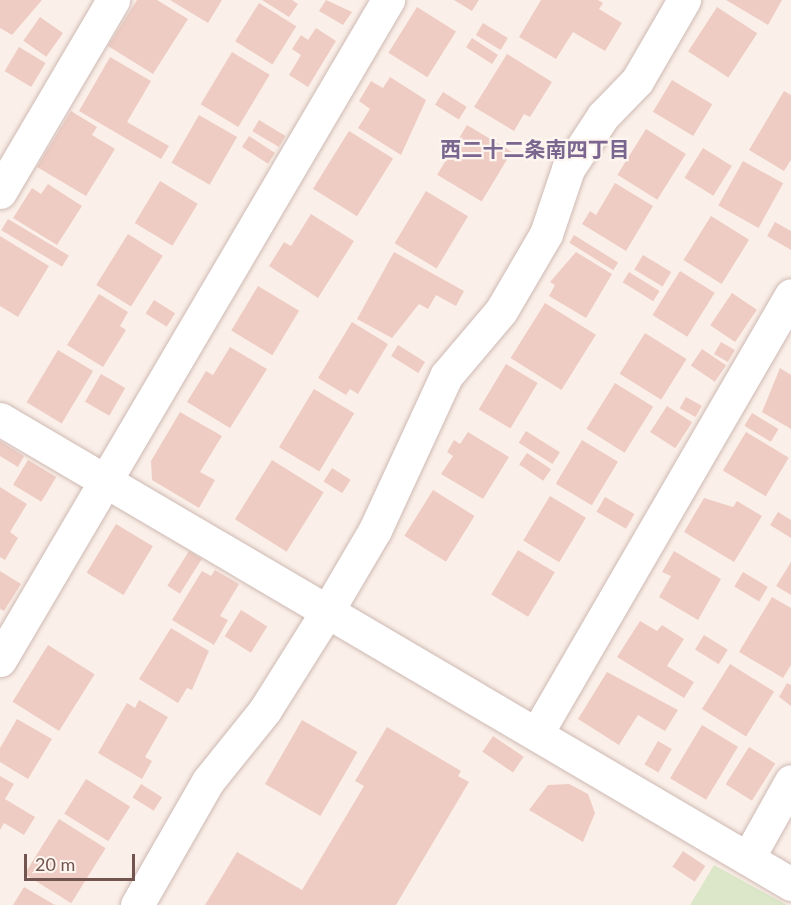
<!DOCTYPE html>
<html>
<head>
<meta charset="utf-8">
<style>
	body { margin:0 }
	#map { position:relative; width:791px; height:905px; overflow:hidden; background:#fbf0e9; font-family:Lato,"Noto Sans JP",sans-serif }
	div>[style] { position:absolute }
	.green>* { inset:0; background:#dbe7c8 }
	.building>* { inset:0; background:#eeccc3; transform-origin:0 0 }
	.roads { filter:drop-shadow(0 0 2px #ceb9b3) drop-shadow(0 0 2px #ceb9b3) }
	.minor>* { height:33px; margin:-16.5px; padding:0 16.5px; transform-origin:16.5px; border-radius:16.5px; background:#fff }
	span { translate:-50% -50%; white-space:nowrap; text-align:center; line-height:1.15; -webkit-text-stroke:4.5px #fdf5ef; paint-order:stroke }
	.neighbourhood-label { font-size:21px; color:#7a668e; font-weight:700 }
	.scale { position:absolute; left:24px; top:854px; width:111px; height:27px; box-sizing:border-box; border:3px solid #73554f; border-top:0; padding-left:8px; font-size:18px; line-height:21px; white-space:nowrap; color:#73554f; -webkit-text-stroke:4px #fdf5ef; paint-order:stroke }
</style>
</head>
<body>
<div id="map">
	<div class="green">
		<i style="clip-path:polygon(714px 865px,787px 905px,690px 905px)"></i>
	</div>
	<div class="building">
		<i style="clip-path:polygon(0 0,42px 0,12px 35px,0 28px)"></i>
		<i style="clip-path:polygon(137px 0,157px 0,188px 19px,153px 74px,108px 46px)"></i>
		<i style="clip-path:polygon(170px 0,222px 0,208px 23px)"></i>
		<i style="clip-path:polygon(262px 0,292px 0,298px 4px,289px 17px)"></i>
		<i style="clip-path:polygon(326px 0,352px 12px,343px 25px,319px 11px)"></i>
		<i style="clip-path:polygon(454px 0,479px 0,472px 11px)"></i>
		<i style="clip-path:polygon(541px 0,598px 0,603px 3px,599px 9px,622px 23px,605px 51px,573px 32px,556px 59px,519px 37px)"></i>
		<i style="clip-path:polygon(726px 0,782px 0,768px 25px)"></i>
		<i style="left:259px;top:3px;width:44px;height:45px;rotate:32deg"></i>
		<i style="left:417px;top:7px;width:46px;height:54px;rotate:32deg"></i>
		<i style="left:717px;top:7px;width:48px;height:53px;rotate:33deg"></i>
		<i style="left:40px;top:17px;width:28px;height:29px;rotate:35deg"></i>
		<i style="left:483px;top:23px;width:29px;height:14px;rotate:31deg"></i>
		<i style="clip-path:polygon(316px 28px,336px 41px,308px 87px,289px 75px,301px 55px,292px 49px,301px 35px,308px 40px)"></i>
		<i style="left:472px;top:38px;width:31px;height:11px;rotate:33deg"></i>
		<i style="left:19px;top:47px;width:31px;height:28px;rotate:31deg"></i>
		<i style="left:232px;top:52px;width:44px;height:61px;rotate:31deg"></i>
		<i style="clip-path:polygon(507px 54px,552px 82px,530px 117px,524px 114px,514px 131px,474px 107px)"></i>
		<i style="clip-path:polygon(110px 57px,151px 81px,127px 122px,169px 146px,161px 159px,79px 111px)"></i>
		<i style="clip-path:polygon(390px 77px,426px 100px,401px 155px,358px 128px,370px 109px,359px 101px,371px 81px,383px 88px)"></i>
		<i style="left:672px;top:80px;width:47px;height:37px;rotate:31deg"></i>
		<i style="clip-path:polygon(784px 91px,791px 95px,791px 160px,784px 171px,749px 150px)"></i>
		<i style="left:443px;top:92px;width:28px;height:15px;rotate:32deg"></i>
		<i style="clip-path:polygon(71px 111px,97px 127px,92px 135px,115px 149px,86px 196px,37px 167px)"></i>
		<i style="left:199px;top:115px;width:44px;height:55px;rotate:30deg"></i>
		<i style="left:259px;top:120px;width:31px;height:13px;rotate:31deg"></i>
		<i style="left:467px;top:125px;width:52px;height:58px;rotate:31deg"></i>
		<i style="left:646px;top:129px;width:47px;height:54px;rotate:32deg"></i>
		<i style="left:349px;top:131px;width:52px;height:68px;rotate:32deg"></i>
		<i style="left:249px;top:136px;width:31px;height:13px;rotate:33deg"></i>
		<i style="left:703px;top:148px;width:34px;height:35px;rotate:32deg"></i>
		<i style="left:743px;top:161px;width:46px;height:51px;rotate:29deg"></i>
		<i style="left:160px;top:181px;width:44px;height:49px;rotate:31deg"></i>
		<i style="clip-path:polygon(615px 183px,653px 206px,626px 251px,582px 224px,590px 211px,596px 215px)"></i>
		<i style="clip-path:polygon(48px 184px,82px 206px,57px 245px,13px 218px,32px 188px,41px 194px)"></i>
		<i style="left:426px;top:191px;width:49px;height:61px;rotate:31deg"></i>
		<i style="clip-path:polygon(311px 214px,354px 241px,318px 298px,269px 266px,284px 242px,291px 246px)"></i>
		<i style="left:711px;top:216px;width:45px;height:52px;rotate:32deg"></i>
		<i style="left:8px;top:219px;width:71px;height:13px;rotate:31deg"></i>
		<i style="clip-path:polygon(775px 222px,791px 231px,791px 250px,767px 236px)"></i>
		<i style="left:128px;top:234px;width:41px;height:60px;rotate:32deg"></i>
		<i style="left:574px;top:235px;width:52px;height:9px;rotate:32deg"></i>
		<i style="clip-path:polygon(0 236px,49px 266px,18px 317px,0 306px)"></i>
		<i style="clip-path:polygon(394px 252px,464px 291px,456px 306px,436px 295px,428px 309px,419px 304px,392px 338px,357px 319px)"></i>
		<i style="clip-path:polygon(576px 252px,612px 274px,586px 318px,549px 296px,555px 285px,550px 282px)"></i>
		<i style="left:643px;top:255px;width:33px;height:17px;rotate:31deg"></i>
		<i style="left:680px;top:271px;width:41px;height:52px;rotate:32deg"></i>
		<i style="left:629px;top:272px;width:36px;height:12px;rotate:32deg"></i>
		<i style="left:258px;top:286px;width:48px;height:52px;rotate:31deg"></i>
		<i style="left:732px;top:293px;width:30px;height:39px;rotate:34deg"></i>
		<i style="clip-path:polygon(99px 294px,128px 312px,120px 326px,126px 330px,103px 367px,67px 345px)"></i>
		<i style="left:154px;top:300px;width:25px;height:16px;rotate:32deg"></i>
		<i style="left:545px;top:303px;width:60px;height:65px;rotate:32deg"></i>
		<i style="clip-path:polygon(352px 322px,388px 344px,358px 394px,350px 389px,346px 395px,318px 378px)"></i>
		<i style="left:645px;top:333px;width:49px;height:48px;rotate:32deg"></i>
		<i style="left:721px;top:342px;width:16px;height:14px;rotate:30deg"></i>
		<i style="left:398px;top:345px;width:32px;height:13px;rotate:32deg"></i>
		<i style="clip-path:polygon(230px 347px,267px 369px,230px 428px,187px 402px,206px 371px,213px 375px)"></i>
		<i style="left:702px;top:349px;width:29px;height:20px;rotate:34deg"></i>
		<i style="left:58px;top:350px;width:41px;height:61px;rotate:31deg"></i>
		<i style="left:506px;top:364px;width:37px;height:53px;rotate:31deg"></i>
		<i style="clip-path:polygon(780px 368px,791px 375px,791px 429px,762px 412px)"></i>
		<i style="left:101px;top:374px;width:28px;height:32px;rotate:30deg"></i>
		<i style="left:615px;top:383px;width:45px;height:54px;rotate:32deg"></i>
		<i style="left:314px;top:389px;width:47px;height:68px;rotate:31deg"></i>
		<i style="left:686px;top:397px;width:18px;height:13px;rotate:29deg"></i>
		<i style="left:667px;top:406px;width:30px;height:31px;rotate:33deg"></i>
		<i style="clip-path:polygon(180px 412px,222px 436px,200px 472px,215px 480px,199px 508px,152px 480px,151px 461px)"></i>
		<i style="left:752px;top:413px;width:31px;height:15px;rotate:31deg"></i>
		<i style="left:526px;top:431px;width:40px;height:14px;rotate:32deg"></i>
		<i style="clip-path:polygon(468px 432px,509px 457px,483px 499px,441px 474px,453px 456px,447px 452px,454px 440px,460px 444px)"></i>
		<i style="left:746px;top:432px;width:50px;height:45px;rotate:31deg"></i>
		<i style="left:582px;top:440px;width:42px;height:51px;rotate:31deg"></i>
		<i style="clip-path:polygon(0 441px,24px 456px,18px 467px,0 456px)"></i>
		<i style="left:527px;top:453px;width:29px;height:14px;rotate:34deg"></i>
		<i style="left:28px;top:460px;width:33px;height:29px;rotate:31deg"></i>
		<i style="left:272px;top:460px;width:61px;height:70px;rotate:32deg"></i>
		<i style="left:332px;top:468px;width:22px;height:16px;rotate:32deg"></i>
		<i style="clip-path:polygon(0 487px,27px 504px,10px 532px,18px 538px,5px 560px,0 557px)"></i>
		<i style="left:433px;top:490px;width:49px;height:54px;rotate:32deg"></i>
		<i style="left:550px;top:496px;width:42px;height:52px;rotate:31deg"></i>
		<i style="left:605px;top:497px;width:34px;height:17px;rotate:30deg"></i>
		<i style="clip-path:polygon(704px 498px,733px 507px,737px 501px,762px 516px,734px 562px,684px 532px)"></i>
		<i style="clip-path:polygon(778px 512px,791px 520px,791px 538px,770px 525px)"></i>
		<i style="left:116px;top:524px;width:43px;height:57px;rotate:31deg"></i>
		<i style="left:518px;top:550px;width:43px;height:52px;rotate:31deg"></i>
		<i style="left:189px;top:551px;width:15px;height:41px;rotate:32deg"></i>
		<i style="clip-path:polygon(674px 551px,721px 579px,698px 620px,659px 597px,671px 576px,662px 572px)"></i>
		<i style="clip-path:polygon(791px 562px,791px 595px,776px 586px)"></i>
		<i style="clip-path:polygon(215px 570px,239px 584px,220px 616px,228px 620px,214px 645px,172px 620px,202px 571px,211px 576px)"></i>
		<i style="clip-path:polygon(0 571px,21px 584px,4px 611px,0 609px)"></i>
		<i style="left:743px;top:572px;width:29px;height:17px;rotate:31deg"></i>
		<i style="clip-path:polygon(772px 597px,791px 608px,791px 665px,783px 678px,739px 652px)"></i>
		<i style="left:241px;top:610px;width:31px;height:31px;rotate:32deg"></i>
		<i style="clip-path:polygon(640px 621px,657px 631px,662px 625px,684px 639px,667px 666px,694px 682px,684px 698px,617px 657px)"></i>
		<i style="clip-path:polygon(171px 628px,209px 651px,192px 690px,187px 688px,178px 703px,139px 679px)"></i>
		<i style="left:704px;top:635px;width:28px;height:17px;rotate:32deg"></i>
		<i style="left:48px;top:645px;width:55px;height:67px;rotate:32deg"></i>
		<i style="left:730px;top:664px;width:52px;height:53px;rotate:32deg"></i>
		<i style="clip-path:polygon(607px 672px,678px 710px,665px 731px,638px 715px,619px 745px,578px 719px)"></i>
		<i style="clip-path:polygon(787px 683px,791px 685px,791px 706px,779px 697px)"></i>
		<i style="clip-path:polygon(139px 700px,168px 717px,145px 757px,152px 761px,142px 779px,98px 753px,127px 703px,135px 708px)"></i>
		<i style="clip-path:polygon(17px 719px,52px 739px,28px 779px,0 762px,0 748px)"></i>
		<i style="left:302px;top:720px;width:64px;height:74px;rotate:30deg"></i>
		<i style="left:702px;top:725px;width:42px;height:62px;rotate:31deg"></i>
		<i style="clip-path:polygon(387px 727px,461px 771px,458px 776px,469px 782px,396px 905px,205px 905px,237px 852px,302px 890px,364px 786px,355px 781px)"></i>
		<i style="left:493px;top:736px;width:37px;height:19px;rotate:34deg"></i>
		<i style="left:658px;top:741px;width:16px;height:27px;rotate:30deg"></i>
		<i style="left:749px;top:747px;width:31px;height:44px;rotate:32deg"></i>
		<i style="clip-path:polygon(0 776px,14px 784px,5px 799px,35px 817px,24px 835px,4px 823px,0 830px)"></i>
		<i style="left:86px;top:779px;width:52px;height:41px;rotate:32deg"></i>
		<i style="left:141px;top:784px;width:25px;height:16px;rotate:32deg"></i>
		<i style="clip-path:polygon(569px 784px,588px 794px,595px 813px,583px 842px,529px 810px,548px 785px)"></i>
		<i style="left:59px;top:819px;width:55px;height:65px;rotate:32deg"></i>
		<i style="left:683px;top:851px;width:27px;height:19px;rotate:34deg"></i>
		<i style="clip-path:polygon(24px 887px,55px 905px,13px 905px)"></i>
	</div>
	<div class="roads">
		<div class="minor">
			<i style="left:0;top:192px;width:223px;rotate:-59.5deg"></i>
			<i style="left:0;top:419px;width:918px;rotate:30.45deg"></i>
			<i style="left:0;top:660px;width:766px;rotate:-59.55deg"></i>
			<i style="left:537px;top:733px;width:506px;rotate:-59.89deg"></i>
			<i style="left:748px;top:858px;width:88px;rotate:-60.8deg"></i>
			<i style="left:137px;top:905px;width:143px;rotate:-60.2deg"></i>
			<i style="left:208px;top:781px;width:91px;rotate:-51.2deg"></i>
			<i style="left:265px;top:710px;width:118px;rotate:-57.8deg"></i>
			<i style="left:328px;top:610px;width:93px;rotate:-59.6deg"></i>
			<i style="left:375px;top:530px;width:170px;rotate:-65.2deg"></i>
			<i style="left:446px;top:376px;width:85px;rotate:-49.8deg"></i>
			<i style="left:501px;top:311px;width:89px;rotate:-59.7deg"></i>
			<i style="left:546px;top:234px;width:69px;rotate:-71.3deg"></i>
			<i style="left:568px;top:169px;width:64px;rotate:-56.6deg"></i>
			<i style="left:603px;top:116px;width:49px;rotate:-45.8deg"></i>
			<i style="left:637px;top:81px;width:94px;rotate:-59.9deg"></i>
		</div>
	</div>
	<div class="neighbourhood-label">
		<span style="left:535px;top:149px">西二十二条南四丁目</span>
	</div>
	<div class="scale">20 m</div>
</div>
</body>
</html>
